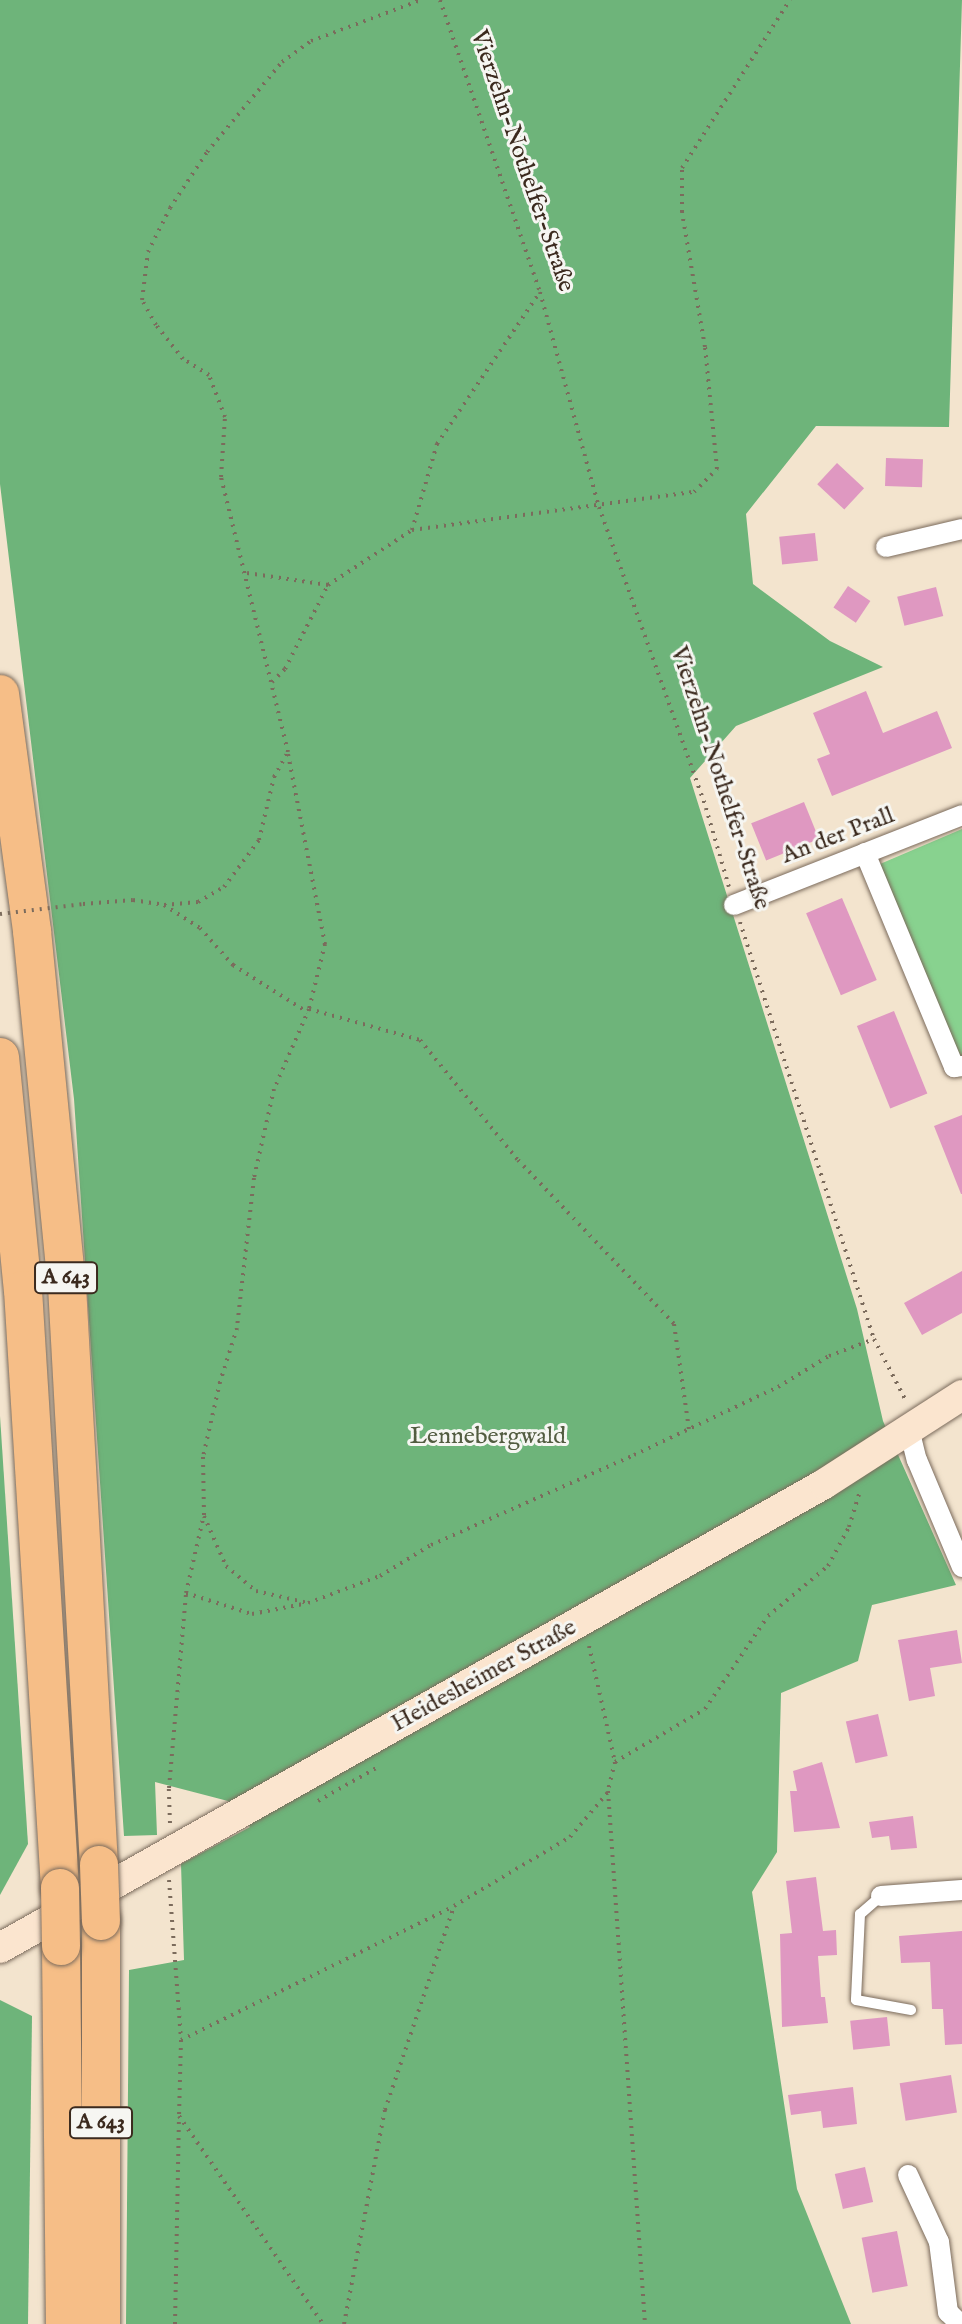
<!DOCTYPE html>
<html>
<head>
<meta charset="utf-8">
<style>
	body { margin:0 }
	#map { position:relative; width:962px; height:2324px; overflow:hidden; background:#f3e4ce; font-family:"IM FELL English",serif }
	div>[style] { position:absolute }
	.green>* { inset:0; background:#88d28f }
	.forest>* { inset:0; background:#6eb47a }
	.building>* { inset:0; background:#df98c1; transform-origin:0 0 }
	.path>* { height:4px; margin-top:-2px; transform-origin:0; background:repeating-linear-gradient(90deg,#7b6b5c 0 2px,transparent 0 8px) }
	.roads { filter:drop-shadow(0 0 2px #7b6b5c) drop-shadow(0 0 2px #7b6b5c) }
	.service>* { height:10px; margin:-5px; padding:0 5px; transform-origin:5px; border-radius:5px; background:#fff }
	.minor>* { height:20px; margin:-10px; padding:0 10px; transform-origin:10px; border-radius:10px; background:#fff }
	.secondary>* { height:30px; margin:-15px; padding:0 15px; transform-origin:15px; border-radius:15px; background:#fbe5cf }
	.motorway>* { height:38px; margin:-19px; padding:0 19px; transform-origin:19px; border-radius:19px; background:#f6be87 }
	.path-bridge>* { height:4px; margin-top:-2px; transform-origin:0; background:repeating-linear-gradient(90deg,#7b6b5c 0 2px,transparent 0 8px) }
	.bridges { filter:drop-shadow(0 0 2px #7b6b5c) drop-shadow(0 0 2px #7b6b5c) }
	.motorway-bridge>* { height:38px; margin:-19px; padding:0 19px; transform-origin:19px; border-radius:19px; background:#f6be87 }
	span { translate:-50% -50%; white-space:nowrap; text-align:center; line-height:1.15; -webkit-text-stroke:6px #f6f6f2; paint-order:stroke }
	.shield-label span { padding:2px 6px; background:#f6f6f2; border:2px solid; border-radius:6px; -webkit-text-stroke-width:0 }
	.shield-label { font-size:22px; color:#3b2a1e; font-weight:700 }
	.street-label { font-size:24px; color:#3b2a1e }
	.park-label { font-size:24px; color:#525c40 }
</style>
</head>
<body>
<div id="map">
	<div class="green">
		<i style="clip-path:polygon(962px 829px,962px 1057px,955px 1053px,880px 864px)"></i>
	</div>
	<div class="forest">
		<i style="clip-path:polygon(0 0,962px 0,949px 427px,816px 426px,746px 514px,753px 584px,830px 641px,883px 667px,736px 726px,690px 778px,857px 1309px,883px 1421px,956px 1585px,872px 1605px,858px 1661px,781px 1693px,777px 1852px,752px 1892px,797px 2189px,851px 2324px,126px 2324px,129px 1970px,184px 1960px,181px 1864px,250px 1827px,228px 1801px,155px 1782px,157px 1835px,124px 1836px,74px 1099px,0 484px)"></i>
		<i style="clip-path:polygon(0 1416px,28px 1844px,0 1895px)"></i>
		<i style="clip-path:polygon(0 2000px,32px 2016px,28px 2324px,0 2324px)"></i>
	</div>
	<div class="building">
		<i style="left:886px;top:458px;width:37px;height:28px;rotate:2deg"></i>
		<i style="left:837px;top:463px;width:37px;height:29px;rotate:43deg"></i>
		<i style="left:815px;top:533px;width:28px;height:36px;rotate:84deg"></i>
		<i style="left:848px;top:586px;width:27px;height:26px;rotate:34deg"></i>
		<i style="left:936px;top:587px;width:30px;height:40px;rotate:76deg"></i>
		<i style="clip-path:polygon(866px 691px,883px 733px,937px 711px,952px 748px,832px 796px,817px 759px,830px 754px,813px 713px)"></i>
		<i style="left:804px;top:802px;width:40px;height:57px;rotate:68deg"></i>
		<i style="left:842px;top:898px;width:89px;height:39px;rotate:67deg"></i>
		<i style="left:894px;top:1011px;width:89px;height:40px;rotate:68deg"></i>
		<i style="clip-path:polygon(962px 1115px,962px 1194px,961px 1194px,934px 1126px)"></i>
		<i style="clip-path:polygon(962px 1271px,962px 1313px,922px 1335px,904px 1303px)"></i>
		<i style="clip-path:polygon(957px 1630px,962px 1663px,930px 1668px,935px 1696px,909px 1701px,898px 1640px)"></i>
		<i style="left:878px;top:1714px;width:43px;height:33px;rotate:77deg"></i>
		<i style="clip-path:polygon(822px 1762px,840px 1828px,794px 1832px,790px 1791px,797px 1791px,793px 1771px)"></i>
		<i style="clip-path:polygon(913px 1816px,917px 1848px,891px 1850px,889px 1836px,872px 1838px,869px 1822px)"></i>
		<i style="clip-path:polygon(816px 1877px,823px 1931px,836px 1930px,837px 1955px,818px 1956px,821px 1997px,825px 1997px,828px 2023px,782px 2027px,780px 1934px,792px 1933px,786px 1881px)"></i>
		<i style="clip-path:polygon(962px 1931px,962px 2044px,945px 2045px,943px 2009px,932px 2009px,930px 1962px,901px 1963px,899px 1936px)"></i>
		<i style="left:887px;top:2017px;width:29px;height:37px;rotate:84deg"></i>
		<i style="left:951px;top:2075px;width:38px;height:52px;rotate:81deg"></i>
		<i style="clip-path:polygon(853px 2087px,857px 2124px,823px 2128px,821px 2111px,791px 2115px,788px 2095px)"></i>
		<i style="left:865px;top:2167px;width:36px;height:31px;rotate:77deg"></i>
		<i style="left:897px;top:2231px;width:56px;height:36px;rotate:79deg"></i>
	</div>
	<div class="path">
		<i style="left:440px;top:0;width:309px;rotate:71.1deg"></i>
		<i style="left:540px;top:292px;width:223px;rotate:74.7deg"></i>
		<i style="left:599px;top:507px;width:319px;rotate:70.4deg"></i>
		<i style="left:706px;top:808px;width:82px;rotate:73.8deg"></i>
		<i style="left:412px;top:530px;width:90px;rotate:-73.8deg"></i>
		<i style="left:437px;top:444px;width:184px;rotate:-55.9deg"></i>
		<i style="left:247px;top:573px;width:82px;rotate:8.4deg"></i>
		<i style="left:272px;top:682px;width:18px;rotate:-45deg"></i>
		<i style="left:285px;top:669px;width:94px;rotate:-62.9deg"></i>
		<i style="left:328px;top:585px;width:100px;rotate:-33.2deg"></i>
		<i style="left:412px;top:530px;width:285px;rotate:-7.7deg"></i>
		<i style="left:694px;top:492px;width:33px;rotate:-45deg"></i>
		<i style="left:717px;top:469px;width:123px;rotate:-95.6deg"></i>
		<i style="left:705px;top:347px;width:137px;rotate:-99.7deg"></i>
		<i style="left:682px;top:212px;width:44px;rotate:-90deg"></i>
		<i style="left:682px;top:168px;width:200px;rotate:-57.3deg"></i>
		<i style="left:288px;top:754px;width:194px;rotate:79deg"></i>
		<i style="left:325px;top:944px;width:67px;rotate:103.8deg"></i>
		<i style="left:309px;top:1009px;width:115px;rotate:15.6deg"></i>
		<i style="left:420px;top:1040px;width:155px;rotate:50.8deg"></i>
		<i style="left:518px;top:1160px;width:226px;rotate:46.4deg"></i>
		<i style="left:674px;top:1324px;width:106px;rotate:81.9deg"></i>
		<i style="left:83px;top:904px;width:50px;rotate:-4.6deg"></i>
		<i style="left:133px;top:900px;width:31px;rotate:9deg"></i>
		<i style="left:164px;top:905px;width:43px;rotate:32.6deg"></i>
		<i style="left:200px;top:928px;width:50px;rotate:48.3deg"></i>
		<i style="left:233px;top:965px;width:88px;rotate:32.4deg"></i>
		<i style="left:164px;top:905px;width:34px;rotate:-5deg"></i>
		<i style="left:198px;top:902px;width:30px;rotate:-30deg"></i>
		<i style="left:224px;top:887px;width:59px;rotate:-53.3deg"></i>
		<i style="left:259px;top:840px;width:65px;rotate:-76.6deg"></i>
		<i style="left:274px;top:777px;width:29px;rotate:-61deg"></i>
		<i style="left:288px;top:752px;width:283px;rotate:-103.7deg"></i>
		<i style="left:221px;top:477px;width:60px;rotate:-86.2deg"></i>
		<i style="left:225px;top:417px;width:45px;rotate:-110.9deg"></i>
		<i style="left:209px;top:375px;width:31px;rotate:-148deg"></i>
		<i style="left:183px;top:359px;width:43px;rotate:-128.5deg"></i>
		<i style="left:156px;top:325px;width:29px;rotate:-119deg"></i>
		<i style="left:142px;top:300px;width:48px;rotate:-82.9deg"></i>
		<i style="left:148px;top:252px;width:49px;rotate:-63.4deg"></i>
		<i style="left:170px;top:208px;width:67px;rotate:-56.5deg"></i>
		<i style="left:207px;top:152px;width:117px;rotate:-50.2deg"></i>
		<i style="left:282px;top:62px;width:36px;rotate:-36deg"></i>
		<i style="left:311px;top:41px;width:117px;rotate:-20.4deg"></i>
		<i style="left:740px;top:922px;width:438px;rotate:72.2deg"></i>
		<i style="left:874px;top:1339px;width:70px;rotate:62.7deg"></i>
		<i style="left:309px;top:1009px;width:87px;rotate:113.6deg"></i>
		<i style="left:274px;top:1089px;width:91px;rotate:102.7deg"></i>
		<i style="left:254px;top:1178px;width:151px;rotate:96.5deg"></i>
		<i style="left:237px;top:1328px;width:57px;rotate:107.5deg"></i>
		<i style="left:220px;top:1382px;width:77px;rotate:102.8deg"></i>
		<i style="left:203px;top:1457px;width:59px;rotate:89deg"></i>
		<i style="left:204px;top:1516px;width:55px;rotate:66.3deg"></i>
		<i style="left:226px;top:1566px;width:39px;rotate:40deg"></i>
		<i style="left:256px;top:1591px;width:53px;rotate:13deg"></i>
		<i style="left:308px;top:1603px;width:77px;rotate:-20.6deg"></i>
		<i style="left:380px;top:1576px;width:60px;rotate:-31.3deg"></i>
		<i style="left:431px;top:1545px;width:222px;rotate:-23.9deg"></i>
		<i style="left:634px;top:1455px;width:159px;rotate:-25.3deg"></i>
		<i style="left:778px;top:1387px;width:60px;rotate:-31.3deg"></i>
		<i style="left:829px;top:1356px;width:48px;rotate:-20.7deg"></i>
		<i style="left:186px;top:1593px;width:69px;rotate:17.7deg"></i>
		<i style="left:252px;top:1614px;width:52px;rotate:-11.1deg"></i>
		<i style="left:589px;top:1646px;width:119px;rotate:77.4deg"></i>
		<i style="left:615px;top:1762px;width:30px;rotate:104deg"></i>
		<i style="left:608px;top:1791px;width:534px;rotate:86.03deg"></i>
		<i style="left:615px;top:1762px;width:104px;rotate:-30.5deg"></i>
		<i style="left:705px;top:1709px;width:112px;rotate:-55.9deg"></i>
		<i style="left:768px;top:1616px;width:78px;rotate:-39.8deg"></i>
		<i style="left:828px;top:1566px;width:44px;rotate:-61.7deg"></i>
		<i style="left:849px;top:1527px;width:38px;rotate:-73deg"></i>
		<i style="left:318px;top:1801px;width:67px;rotate:-29.6deg"></i>
		<i style="left:170px;top:1823px;width:35px;rotate:-92deg"></i>
		<i style="left:169px;top:1788px;width:196px;rotate:-85deg"></i>
		<i style="left:186px;top:1593px;width:76px;rotate:-77.1deg"></i>
		<i style="left:169px;top:1880px;width:160px;rotate:85.7deg"></i>
		<i style="left:181px;top:2040px;width:76px;rotate:91.5deg"></i>
		<i style="left:179px;top:2116px;width:253px;rotate:55.3deg"></i>
		<i style="left:181px;top:2040px;width:304px;rotate:-26.1deg"></i>
		<i style="left:454px;top:1906px;width:135px;rotate:-30.7deg"></i>
		<i style="left:570px;top:1837px;width:59px;rotate:-49.8deg"></i>
		<i style="left:175px;top:2324px;width:206px;rotate:-88.9deg"></i>
		<i style="left:344px;top:2324px;width:218px;rotate:-79.2deg"></i>
		<i style="left:385px;top:2110px;width:215px;rotate:-71.3deg"></i>
	</div>
	<div class="roads">
		<div class="service">
			<i style="left:881px;top:1896px;width:28px;rotate:139deg"></i>
			<i style="left:860px;top:1914px;width:86px;rotate:92.7deg"></i>
			<i style="left:856px;top:2000px;width:56px;rotate:10.3deg"></i>
		</div>
		<div class="minor">
			<i style="left:886px;top:547px;width:78px;rotate:-13.3deg"></i>
			<i style="left:865px;top:853px;width:232px;rotate:67.4deg"></i>
			<i style="left:954px;top:1067px;width:8px;rotate:-7deg"></i>
			<i style="left:734px;top:905px;width:245px;rotate:-21.5deg"></i>
			<i style="left:909px;top:1429px;width:32px;rotate:76deg"></i>
			<i style="left:917px;top:1460px;width:116px;rotate:67.2deg"></i>
			<i style="left:881px;top:1896px;width:81px;rotate:-4.2deg"></i>
			<i style="left:908px;top:2175px;width:74px;rotate:65.2deg"></i>
			<i style="left:939px;top:2242px;width:71px;rotate:82.7deg"></i>
			<i style="left:948px;top:2312px;width:17px;rotate:45deg"></i>
		</div>
		<div class="secondary">
			<i style="left:0;top:1948px;width:946px;rotate:-29.38deg"></i>
			<i style="left:824px;top:1484px;width:164px;rotate:-32.8deg"></i>
		</div>
		<div class="motorway">
			<i style="left:0;top:694px;width:239px;rotate:82.3deg"></i>
			<i style="left:32px;top:931px;width:357px;rotate:84.4deg"></i>
			<i style="left:67px;top:1286px;width:580px;rotate:86.84deg"></i>
			<i style="left:0;top:1057px;width:234px;rotate:84.4deg"></i>
			<i style="left:23px;top:1290px;width:599px;rotate:86.46deg"></i>
			<i style="left:61px;top:1946px;width:378px;rotate:89.4deg"></i>
			<i style="left:101px;top:2324px;width:403px;rotate:-90deg"></i>
		</div>
	</div>
	<div class="path-bridge">
		<i style="left:0;top:914px;width:84px;rotate:-6.9deg"></i>
	</div>
	<div class="bridges">
		<div class="motorway-bridge">
			<i style="left:99px;top:1865px;width:56px;rotate:88deg"></i>
			<i style="left:60px;top:1888px;width:58px;rotate:89deg"></i>
		</div>
	</div>
	<div class="shield-label">
		<span style="left:66px;top:1278px">A 643</span>
		<span style="left:101px;top:2123px">A 643</span>
	</div>
	<div class="street-label">
		<span style="left:522px;top:161px;rotate:71deg">Vierzehn-Nothelfer-Straße</span>
		<span style="left:720px;top:778px;rotate:72deg">Vierzehn-Nothelfer-Straße</span>
		<span style="left:838px;top:836px;rotate:-21deg">An der Prall</span>
		<span style="left:484px;top:1676px;rotate:-29deg">Heidesheimer Straße</span>
	</div>
	<div class="park-label">
		<span style="left:488px;top:1437px">Lennebergwald</span>
	</div>
</div>
</body>
</html>
